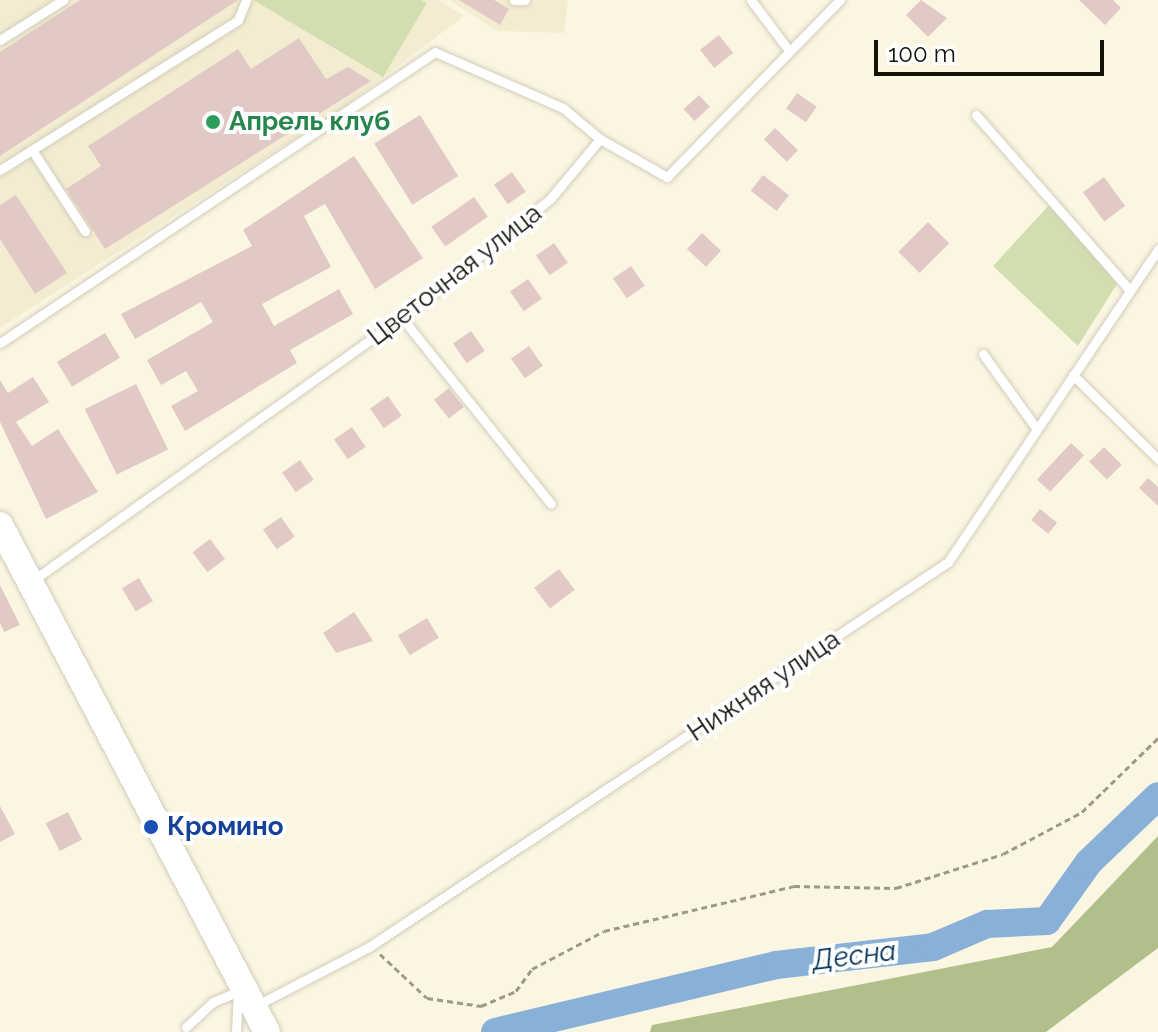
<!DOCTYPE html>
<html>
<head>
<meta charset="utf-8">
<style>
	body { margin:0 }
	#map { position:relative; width:1158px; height:1032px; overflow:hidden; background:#fbf6e2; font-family:Raleway,sans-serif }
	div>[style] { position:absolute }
	.built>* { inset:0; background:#f3ecd1 }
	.green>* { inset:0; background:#d2deaf }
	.forest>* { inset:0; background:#b1bf8b }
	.river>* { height:28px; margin:-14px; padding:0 14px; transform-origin:14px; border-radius:14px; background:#89b1d7 }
	.building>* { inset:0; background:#e1cac6; transform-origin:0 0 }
	.path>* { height:3px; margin-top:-1.5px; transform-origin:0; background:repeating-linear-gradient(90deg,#9c998a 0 6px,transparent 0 10px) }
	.roads { filter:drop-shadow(0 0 2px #d1cdba) drop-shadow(0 0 2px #d1cdba) }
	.lane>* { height:9px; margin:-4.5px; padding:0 4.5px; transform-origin:4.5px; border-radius:4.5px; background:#fff }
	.secondary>* { height:26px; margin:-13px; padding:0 13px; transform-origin:13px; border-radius:13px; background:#fff }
	.dots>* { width:22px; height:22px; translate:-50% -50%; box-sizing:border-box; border:4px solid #fff; border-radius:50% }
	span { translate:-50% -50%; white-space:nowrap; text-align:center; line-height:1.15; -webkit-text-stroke:8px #fff; paint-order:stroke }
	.leisure-label { font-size:26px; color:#27864d; font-weight:700 }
	.left { translate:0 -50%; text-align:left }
	.street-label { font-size:26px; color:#13110a }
	.transit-label { font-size:26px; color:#164399; font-weight:700 }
	.water-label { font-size:28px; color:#003054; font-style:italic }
	.scale { position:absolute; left:874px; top:40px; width:230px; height:36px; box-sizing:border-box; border:4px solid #13110a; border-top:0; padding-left:10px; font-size:24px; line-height:28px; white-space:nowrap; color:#13110a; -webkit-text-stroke:6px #fff; paint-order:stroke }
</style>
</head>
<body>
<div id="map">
	<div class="built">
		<i style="clip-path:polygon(0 0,439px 0,464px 16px,347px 105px,0 328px)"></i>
		<i style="clip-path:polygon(449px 0,568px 0,564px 33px,497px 31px)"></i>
	</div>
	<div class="green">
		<i style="clip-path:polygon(253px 0,421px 0,427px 3px,383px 77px)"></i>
		<i style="clip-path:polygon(1050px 204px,1117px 284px,1078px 346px,993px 266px)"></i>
	</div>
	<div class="forest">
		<i style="clip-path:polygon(1158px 836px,1158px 948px,1046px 1032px,650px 1032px,652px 1025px,1052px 947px)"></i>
	</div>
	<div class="river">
		<i style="left:495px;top:1032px;width:289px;rotate:-13.4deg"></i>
		<i style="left:776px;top:965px;width:158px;rotate:-6.5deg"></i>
		<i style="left:933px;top:947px;width:59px;rotate:-23.1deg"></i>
		<i style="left:987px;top:924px;width:60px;rotate:-2.9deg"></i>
		<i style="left:1047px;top:921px;width:72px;rotate:-54.6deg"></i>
		<i style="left:1089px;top:862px;width:95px;rotate:-43.7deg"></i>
	</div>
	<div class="building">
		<i style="clip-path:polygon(80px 0,238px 0,0 156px,0 52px)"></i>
		<i style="clip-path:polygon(459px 0,494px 0,509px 9px,500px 25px)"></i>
		<i style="clip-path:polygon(921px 0,947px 18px,928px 37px,906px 15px)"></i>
		<i style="clip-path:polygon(1079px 0,1113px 0,1121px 8px,1105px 25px)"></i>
		<i style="left:719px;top:35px;width:23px;height:24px;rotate:52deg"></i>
		<i style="clip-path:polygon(299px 38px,326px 79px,348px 67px,371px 81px,105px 249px,66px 189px,101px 166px,88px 146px,238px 49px,251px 69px)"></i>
		<i style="left:797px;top:93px;width:24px;height:19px;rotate:35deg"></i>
		<i style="left:699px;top:95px;width:16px;height:21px;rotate:47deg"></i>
		<i style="left:420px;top:115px;width:72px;height:54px;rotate:58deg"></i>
		<i style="left:775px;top:128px;width:32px;height:16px;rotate:44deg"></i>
		<i style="clip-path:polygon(354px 156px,423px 258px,375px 289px,325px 204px,304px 216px,331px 267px,262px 304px,274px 326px,339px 289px,353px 314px,290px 350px,297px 363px,185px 431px,171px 406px,198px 391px,186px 371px,161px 385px,147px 360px,213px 322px,201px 302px,135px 339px,121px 314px,252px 246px,243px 230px)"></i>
		<i style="left:512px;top:172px;width:24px;height:22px;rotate:55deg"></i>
		<i style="left:763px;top:175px;width:33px;height:20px;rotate:38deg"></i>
		<i style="left:1104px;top:177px;width:36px;height:26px;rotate:54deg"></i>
		<i style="clip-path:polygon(16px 195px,67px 273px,35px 294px,0 239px,0 205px)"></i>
		<i style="left:474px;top:197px;width:24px;height:52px;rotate:55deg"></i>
		<i style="left:928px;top:222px;width:30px;height:42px;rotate:45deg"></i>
		<i style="left:702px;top:233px;width:26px;height:22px;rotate:43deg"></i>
		<i style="left:554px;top:243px;width:24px;height:22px;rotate:55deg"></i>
		<i style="left:631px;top:266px;width:24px;height:22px;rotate:55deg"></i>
		<i style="left:528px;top:279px;width:24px;height:22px;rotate:55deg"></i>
		<i style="left:471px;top:331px;width:24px;height:22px;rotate:55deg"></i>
		<i style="left:105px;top:333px;width:29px;height:56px;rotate:59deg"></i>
		<i style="left:529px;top:346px;width:24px;height:22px;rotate:55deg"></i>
		<i style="clip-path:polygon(33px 377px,49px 402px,16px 422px,32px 446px,58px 429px,98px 492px,46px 519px,0 422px,0 380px,8px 393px)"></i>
		<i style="left:136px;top:384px;width:73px;height:57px;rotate:64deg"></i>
		<i style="left:449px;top:388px;width:24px;height:19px;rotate:52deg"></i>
		<i style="left:388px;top:396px;width:24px;height:22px;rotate:55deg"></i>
		<i style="left:352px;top:427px;width:24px;height:22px;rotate:55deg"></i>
		<i style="left:1071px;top:443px;width:18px;height:50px;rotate:43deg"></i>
		<i style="left:1104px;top:447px;width:25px;height:21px;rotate:45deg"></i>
		<i style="left:300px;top:460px;width:24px;height:22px;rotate:55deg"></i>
		<i style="clip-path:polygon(1148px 478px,1158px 487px,1158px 506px,1139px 488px)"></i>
		<i style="left:1040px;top:509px;width:22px;height:14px;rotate:39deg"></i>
		<i style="left:281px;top:517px;width:24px;height:22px;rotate:55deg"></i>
		<i style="left:210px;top:539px;width:25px;height:22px;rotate:53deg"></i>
		<i style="left:559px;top:569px;width:26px;height:31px;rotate:53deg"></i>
		<i style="left:139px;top:578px;width:27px;height:20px;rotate:59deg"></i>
		<i style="clip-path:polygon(0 585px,20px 625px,4px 632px,0 623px)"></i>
		<i style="clip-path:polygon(354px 612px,373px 641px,336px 653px,323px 633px)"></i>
		<i style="left:427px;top:618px;width:23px;height:34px;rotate:59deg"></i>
		<i style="clip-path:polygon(0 806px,15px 834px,0 842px)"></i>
		<i style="left:68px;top:812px;width:31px;height:25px;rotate:63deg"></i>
	</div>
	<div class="path">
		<i style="left:380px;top:954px;width:64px;rotate:43.1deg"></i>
		<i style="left:427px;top:998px;width:55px;rotate:8.4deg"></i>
		<i style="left:481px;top:1006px;width:38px;rotate:-23deg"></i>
		<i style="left:516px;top:991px;width:27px;rotate:-54deg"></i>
		<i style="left:532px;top:969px;width:81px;rotate:-27.8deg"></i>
		<i style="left:604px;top:931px;width:195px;rotate:-13.3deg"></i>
		<i style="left:794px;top:886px;width:102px;rotate:1.1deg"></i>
		<i style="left:896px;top:888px;width:112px;rotate:-17.6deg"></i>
		<i style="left:1003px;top:854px;width:89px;rotate:-28deg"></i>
		<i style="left:1082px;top:812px;width:106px;rotate:-44.2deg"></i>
	</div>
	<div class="roads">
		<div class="lane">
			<i style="left:514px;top:0;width:11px"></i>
			<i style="left:751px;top:0;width:60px;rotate:53.1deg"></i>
			<i style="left:0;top:40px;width:75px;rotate:-32.4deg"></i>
			<i style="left:976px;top:115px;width:232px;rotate:48.7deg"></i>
			<i style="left:32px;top:150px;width:97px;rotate:56.8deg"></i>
			<i style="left:0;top:170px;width:281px;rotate:-32.2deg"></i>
			<i style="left:238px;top:20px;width:22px;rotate:-68deg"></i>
			<i style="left:402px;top:318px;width:238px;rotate:51.3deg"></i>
			<i style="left:0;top:343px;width:523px;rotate:-33.78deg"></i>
			<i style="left:435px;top:52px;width:140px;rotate:23.6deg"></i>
			<i style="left:563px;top:108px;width:48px;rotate:40deg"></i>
			<i style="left:983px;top:354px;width:91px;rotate:54.4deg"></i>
			<i style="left:1073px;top:375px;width:120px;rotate:44.7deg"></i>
			<i style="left:32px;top:581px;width:482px;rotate:-35.5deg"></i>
			<i style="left:424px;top:301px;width:162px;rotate:-39deg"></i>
			<i style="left:550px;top:199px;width:78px;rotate:-50.2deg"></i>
			<i style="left:600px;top:139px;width:77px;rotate:29.6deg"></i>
			<i style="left:667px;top:177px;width:248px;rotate:-45.7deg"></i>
			<i style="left:257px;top:1005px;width:126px;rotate:-27.4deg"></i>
			<i style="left:369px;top:947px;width:695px;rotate:-33.62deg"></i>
			<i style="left:948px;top:562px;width:377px;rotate:-56.1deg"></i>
			<i style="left:186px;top:1027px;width:37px;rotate:-43deg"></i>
			<i style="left:213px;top:1002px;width:26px;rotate:-23deg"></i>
			<i style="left:236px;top:1032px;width:40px;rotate:-87.1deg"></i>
		</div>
		<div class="secondary">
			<i style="left:0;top:525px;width:573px;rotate:62.23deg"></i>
		</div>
	</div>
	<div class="dots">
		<i style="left:213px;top:122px;background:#2e9e5b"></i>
		<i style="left:151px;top:827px;background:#1a4fb4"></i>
	</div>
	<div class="leisure-label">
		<span class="left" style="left:229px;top:122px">Апрель клуб</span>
	</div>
	<div class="street-label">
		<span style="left:455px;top:275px;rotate:-38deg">Цветочная улица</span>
		<span style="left:764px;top:686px;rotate:-34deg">Нижняя улица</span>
	</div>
	<div class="transit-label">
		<span class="left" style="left:167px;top:827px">Кромино</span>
	</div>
	<div class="water-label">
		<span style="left:854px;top:956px;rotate:-7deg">Десна</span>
	</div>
	<div class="scale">100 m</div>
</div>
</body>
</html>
